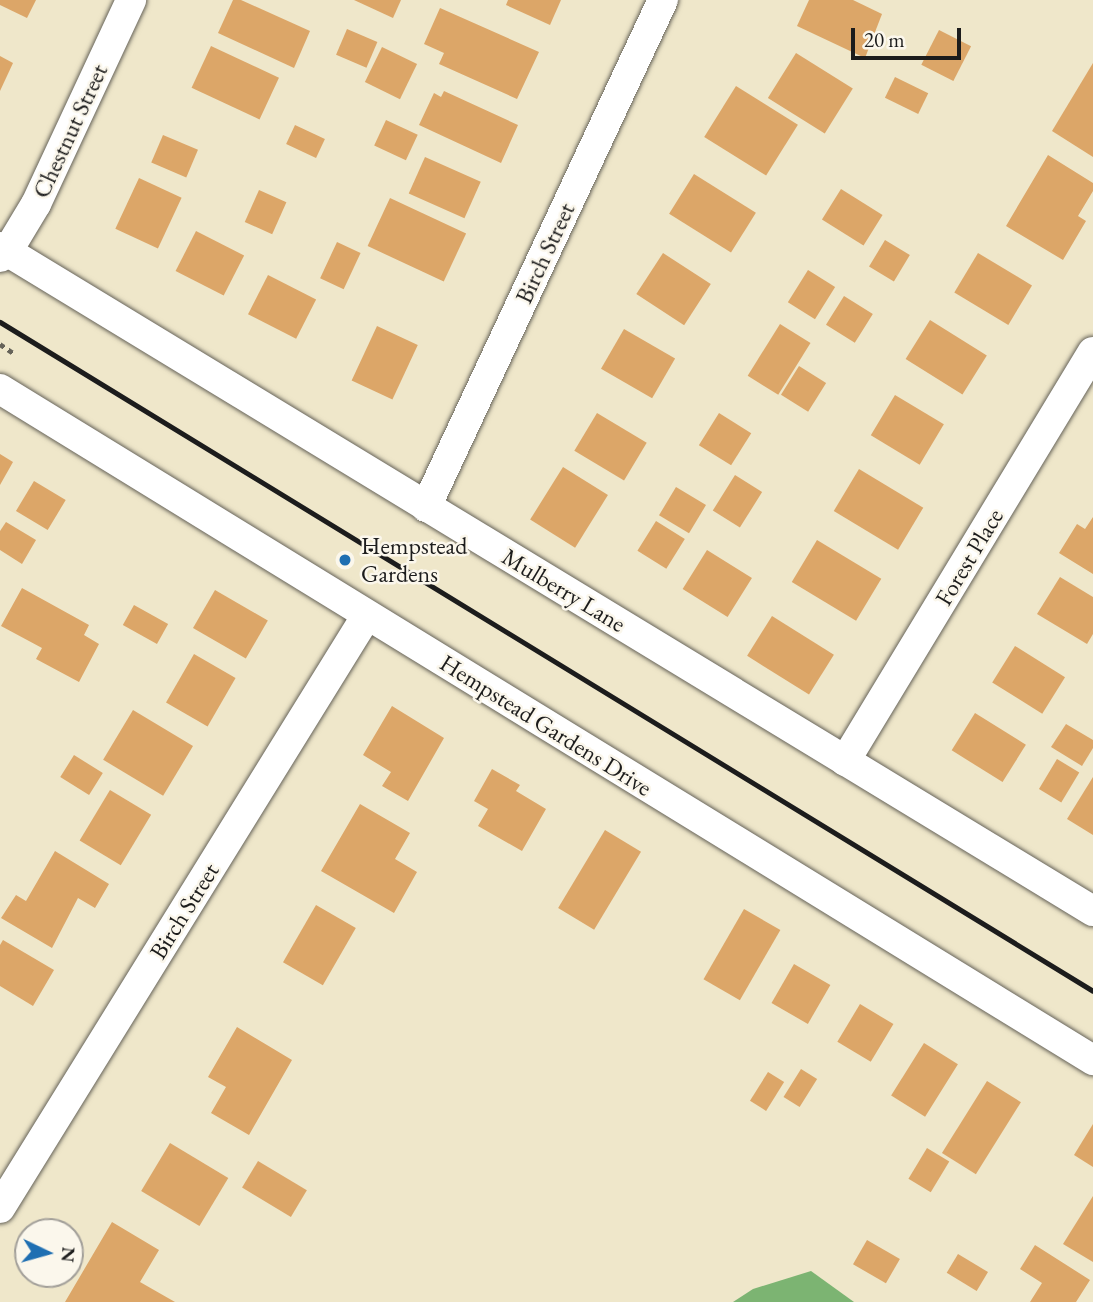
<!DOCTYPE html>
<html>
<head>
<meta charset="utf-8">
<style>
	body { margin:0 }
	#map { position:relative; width:1093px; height:1302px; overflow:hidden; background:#efe7ca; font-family:"EB Garamond",serif }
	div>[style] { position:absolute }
	.forest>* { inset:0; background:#7cb472 }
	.building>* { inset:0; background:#dca668; transform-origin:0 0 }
	.path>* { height:4.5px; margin-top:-2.25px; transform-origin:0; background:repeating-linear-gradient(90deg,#666359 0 5px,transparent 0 10px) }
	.roads { filter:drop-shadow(0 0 2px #666359) drop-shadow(0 0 2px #666359) }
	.minor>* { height:30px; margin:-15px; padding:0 15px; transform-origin:15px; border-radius:15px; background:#fff }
	.rail>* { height:5px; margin:-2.5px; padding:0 2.5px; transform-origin:2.5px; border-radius:2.5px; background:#1c1c1c }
	.dots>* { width:19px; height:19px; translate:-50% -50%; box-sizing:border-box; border:4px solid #fbf7ec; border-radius:50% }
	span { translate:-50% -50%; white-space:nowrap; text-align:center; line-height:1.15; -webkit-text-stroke:5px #fbf7ec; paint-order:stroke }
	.street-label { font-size:24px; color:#1c1c1c }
	.poi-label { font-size:24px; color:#1c1c1c }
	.left { translate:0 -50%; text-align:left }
	.north { position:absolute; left:14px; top:1218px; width:70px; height:70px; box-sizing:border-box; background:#fbf7ec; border:2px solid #a29f99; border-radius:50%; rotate:95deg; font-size:19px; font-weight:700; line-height:28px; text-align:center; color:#1c1c1c }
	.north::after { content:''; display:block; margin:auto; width:24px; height:32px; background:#1f6fb2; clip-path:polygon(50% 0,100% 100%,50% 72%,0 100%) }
	.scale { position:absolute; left:851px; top:28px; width:110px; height:32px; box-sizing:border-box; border:4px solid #1c1c1c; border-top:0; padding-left:9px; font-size:21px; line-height:24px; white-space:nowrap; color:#1c1c1c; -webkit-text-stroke:5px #fbf7ec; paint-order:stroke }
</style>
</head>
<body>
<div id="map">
	<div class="forest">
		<i style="clip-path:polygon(811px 1271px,854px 1302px,733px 1302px,753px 1289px)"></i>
	</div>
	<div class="building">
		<i style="clip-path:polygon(0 0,36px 0,27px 18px,0 5px)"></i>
		<i style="clip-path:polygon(233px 0,241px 0,310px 31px,294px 68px,218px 33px)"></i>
		<i style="clip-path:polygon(354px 0,401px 0,393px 18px)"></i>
		<i style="clip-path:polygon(508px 0,561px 0,550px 25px,506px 5px)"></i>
		<i style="clip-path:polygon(809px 0,853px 0,882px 14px,865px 58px,797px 26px)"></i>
		<i style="clip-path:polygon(440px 8px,539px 52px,517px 99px,439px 64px,444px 53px,424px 44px)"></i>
		<i style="left:347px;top:29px;width:33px;height:28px;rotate:23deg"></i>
		<i style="left:939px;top:30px;width:36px;height:39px;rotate:27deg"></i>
		<i style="left:211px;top:46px;width:75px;height:46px;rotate:25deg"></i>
		<i style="left:382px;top:47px;width:39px;height:39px;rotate:26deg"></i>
		<i style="left:796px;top:53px;width:67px;height:53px;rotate:32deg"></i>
		<i style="clip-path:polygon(0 56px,13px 63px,0 91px)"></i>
		<i style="clip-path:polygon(1093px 63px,1093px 157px,1052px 131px)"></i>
		<i style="left:895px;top:77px;width:37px;height:23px;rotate:26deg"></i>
		<i style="left:736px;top:86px;width:73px;height:60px;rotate:32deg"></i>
		<i style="clip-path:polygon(444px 91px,518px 125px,501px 163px,419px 125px,434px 93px,441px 97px)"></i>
		<i style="left:386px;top:120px;width:35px;height:28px;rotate:25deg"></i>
		<i style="left:295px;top:125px;width:33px;height:21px;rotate:25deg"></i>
		<i style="left:163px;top:135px;width:38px;height:30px;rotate:23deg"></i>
		<i style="clip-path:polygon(1048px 155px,1093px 183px,1093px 191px,1078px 216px,1086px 221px,1063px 260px,1006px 226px)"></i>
		<i style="left:425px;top:157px;width:61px;height:40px;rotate:24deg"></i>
		<i style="left:694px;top:174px;width:73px;height:47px;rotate:32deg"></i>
		<i style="left:139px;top:178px;width:47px;height:56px;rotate:25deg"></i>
		<i style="left:841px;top:189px;width:49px;height:36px;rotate:32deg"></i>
		<i style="left:259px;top:190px;width:30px;height:35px;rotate:24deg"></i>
		<i style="left:390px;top:198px;width:84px;height:53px;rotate:25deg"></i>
		<i style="left:196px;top:231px;width:54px;height:45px;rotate:27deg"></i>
		<i style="left:885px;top:240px;width:29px;height:31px;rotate:31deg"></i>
		<i style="left:337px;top:242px;width:26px;height:40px;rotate:25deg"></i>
		<i style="left:663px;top:253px;width:57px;height:49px;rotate:33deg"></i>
		<i style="left:978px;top:253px;width:63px;height:46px;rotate:31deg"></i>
		<i style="left:808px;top:270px;width:32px;height:38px;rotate:32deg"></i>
		<i style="left:268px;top:275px;width:54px;height:44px;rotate:27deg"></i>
		<i style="left:844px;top:296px;width:34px;height:34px;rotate:32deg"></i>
		<i style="left:930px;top:320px;width:67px;height:46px;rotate:32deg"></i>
		<i style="left:780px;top:324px;width:36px;height:61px;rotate:32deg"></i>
		<i style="left:377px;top:326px;width:45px;height:60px;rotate:25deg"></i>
		<i style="left:624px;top:329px;width:59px;height:46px;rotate:30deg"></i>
		<i style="left:799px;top:366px;width:32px;height:34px;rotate:32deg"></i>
		<i style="left:895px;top:395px;width:57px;height:47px;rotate:31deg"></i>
		<i style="left:597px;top:413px;width:58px;height:44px;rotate:31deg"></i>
		<i style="left:719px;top:413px;width:38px;height:38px;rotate:32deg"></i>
		<i style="clip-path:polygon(0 454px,13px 462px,0 485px)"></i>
		<i style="left:563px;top:467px;width:53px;height:62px;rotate:32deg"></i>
		<i style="left:859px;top:469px;width:75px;height:49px;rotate:31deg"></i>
		<i style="left:735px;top:475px;width:32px;height:42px;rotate:32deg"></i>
		<i style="left:34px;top:481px;width:37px;height:35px;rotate:31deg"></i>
		<i style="left:676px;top:487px;width:35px;height:33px;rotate:31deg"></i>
		<i style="clip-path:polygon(1093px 517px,1093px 574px,1059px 553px,1077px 524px,1085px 529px)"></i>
		<i style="left:656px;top:521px;width:34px;height:35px;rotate:32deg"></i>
		<i style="clip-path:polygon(6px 522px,36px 540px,22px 564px,0 550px,0 531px)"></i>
		<i style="left:817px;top:540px;width:75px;height:49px;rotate:31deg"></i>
		<i style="left:707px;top:550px;width:53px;height:46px;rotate:32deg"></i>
		<i style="clip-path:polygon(1060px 577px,1093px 597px,1093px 634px,1087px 644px,1037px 614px)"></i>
		<i style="clip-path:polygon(22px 588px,89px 625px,84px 635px,99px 644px,79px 682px,36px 659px,42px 648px,1px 626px)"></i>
		<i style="left:215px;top:590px;width:61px;height:44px;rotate:30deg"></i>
		<i style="left:134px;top:605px;width:39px;height:23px;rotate:29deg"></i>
		<i style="left:772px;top:616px;width:73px;height:47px;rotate:32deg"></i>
		<i style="left:1015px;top:646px;width:59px;height:43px;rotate:32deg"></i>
		<i style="left:194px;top:654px;width:48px;height:56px;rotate:30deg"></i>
		<i style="clip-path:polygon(392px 706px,444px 738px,408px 801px,382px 786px,391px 772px,363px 755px)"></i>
		<i style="left:133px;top:710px;width:70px;height:58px;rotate:31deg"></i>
		<i style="left:975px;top:713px;width:60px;height:44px;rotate:32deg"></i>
		<i style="clip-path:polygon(1066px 724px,1093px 740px,1093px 748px,1082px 766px,1051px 747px)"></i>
		<i style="left:74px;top:755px;width:34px;height:26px;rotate:32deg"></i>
		<i style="left:1057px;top:759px;width:26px;height:35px;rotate:31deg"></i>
		<i style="clip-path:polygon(492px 769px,520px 785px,516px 791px,546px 809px,522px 851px,478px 826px,488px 809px,474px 801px)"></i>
		<i style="clip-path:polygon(1093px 777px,1093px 835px,1067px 819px)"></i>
		<i style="left:110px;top:790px;width:48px;height:59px;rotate:31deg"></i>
		<i style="clip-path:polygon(360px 804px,410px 833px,395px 859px,417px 872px,394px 913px,321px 871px)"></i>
		<i style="left:605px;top:830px;width:42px;height:91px;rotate:31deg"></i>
		<i style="clip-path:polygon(55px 851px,109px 884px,95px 908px,78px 898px,52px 948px,1px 918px,16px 895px,26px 901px)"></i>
		<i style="left:316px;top:905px;width:46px;height:66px;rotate:30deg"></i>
		<i style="left:744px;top:909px;width:42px;height:81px;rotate:30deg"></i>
		<i style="clip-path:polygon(3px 940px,54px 970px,33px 1006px,0 986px,0 945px)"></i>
		<i style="left:794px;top:964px;width:42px;height:45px;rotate:30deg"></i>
		<i style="left:860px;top:1004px;width:39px;height:44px;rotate:31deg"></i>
		<i style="clip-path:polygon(237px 1027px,292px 1060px,249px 1135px,211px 1113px,226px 1087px,208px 1077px)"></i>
		<i style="left:924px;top:1043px;width:40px;height:62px;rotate:32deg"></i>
		<i style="left:801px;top:1069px;width:19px;height:33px;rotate:32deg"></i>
		<i style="left:768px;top:1072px;width:19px;height:34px;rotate:32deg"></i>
		<i style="left:987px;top:1081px;width:40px;height:85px;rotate:32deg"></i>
		<i style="clip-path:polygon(1093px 1124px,1093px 1167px,1074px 1155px)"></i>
		<i style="left:170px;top:1143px;width:68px;height:56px;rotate:31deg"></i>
		<i style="left:927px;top:1148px;width:26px;height:36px;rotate:31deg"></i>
		<i style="left:258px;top:1161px;width:57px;height:31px;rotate:31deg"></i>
		<i style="clip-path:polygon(1093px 1196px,1093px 1262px,1063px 1244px)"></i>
		<i style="clip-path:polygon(112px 1222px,159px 1250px,140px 1282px,175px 1302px,65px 1302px)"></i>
		<i style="left:867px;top:1240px;width:38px;height:28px;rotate:30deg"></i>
		<i style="clip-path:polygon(1035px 1245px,1090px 1280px,1076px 1302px,1030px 1302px,1042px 1283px,1020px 1269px)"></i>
		<i style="left:958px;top:1254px;width:35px;height:22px;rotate:31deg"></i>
	</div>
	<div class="path">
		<i style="left:0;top:344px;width:18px;rotate:34deg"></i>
	</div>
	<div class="roads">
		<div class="minor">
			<i style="left:0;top:247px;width:1279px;rotate:31.28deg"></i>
			<i style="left:0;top:257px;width:9px;rotate:-36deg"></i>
			<i style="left:7px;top:252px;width:56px;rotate:-58.9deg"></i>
			<i style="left:36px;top:204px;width:225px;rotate:-65deg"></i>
			<i style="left:0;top:389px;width:1283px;rotate:31.55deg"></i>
			<i style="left:426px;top:507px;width:560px;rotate:-64.95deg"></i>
			<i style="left:845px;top:761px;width:478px;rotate:-58.8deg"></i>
			<i style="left:0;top:1208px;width:697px;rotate:-58.25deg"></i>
		</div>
	</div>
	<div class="rail">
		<i style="left:0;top:322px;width:1281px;rotate:31.47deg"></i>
	</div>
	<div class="dots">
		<i style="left:345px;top:560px;background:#1f6fb2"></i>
	</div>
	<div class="street-label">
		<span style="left:70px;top:131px;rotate:-65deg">Chestnut Street</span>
		<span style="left:545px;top:253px;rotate:-65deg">Birch Street</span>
		<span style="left:969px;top:557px;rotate:-59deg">Forest Place</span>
		<span style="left:564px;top:590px;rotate:31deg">Mulberry Lane</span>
		<span style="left:546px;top:725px;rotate:32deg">Hempstead Gardens Drive</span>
		<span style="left:184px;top:911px;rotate:-58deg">Birch Street</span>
	</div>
	<div class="poi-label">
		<span class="left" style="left:361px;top:560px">Hempstead<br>Gardens</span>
	</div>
	<div class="north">N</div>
	<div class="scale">20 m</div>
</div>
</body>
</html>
